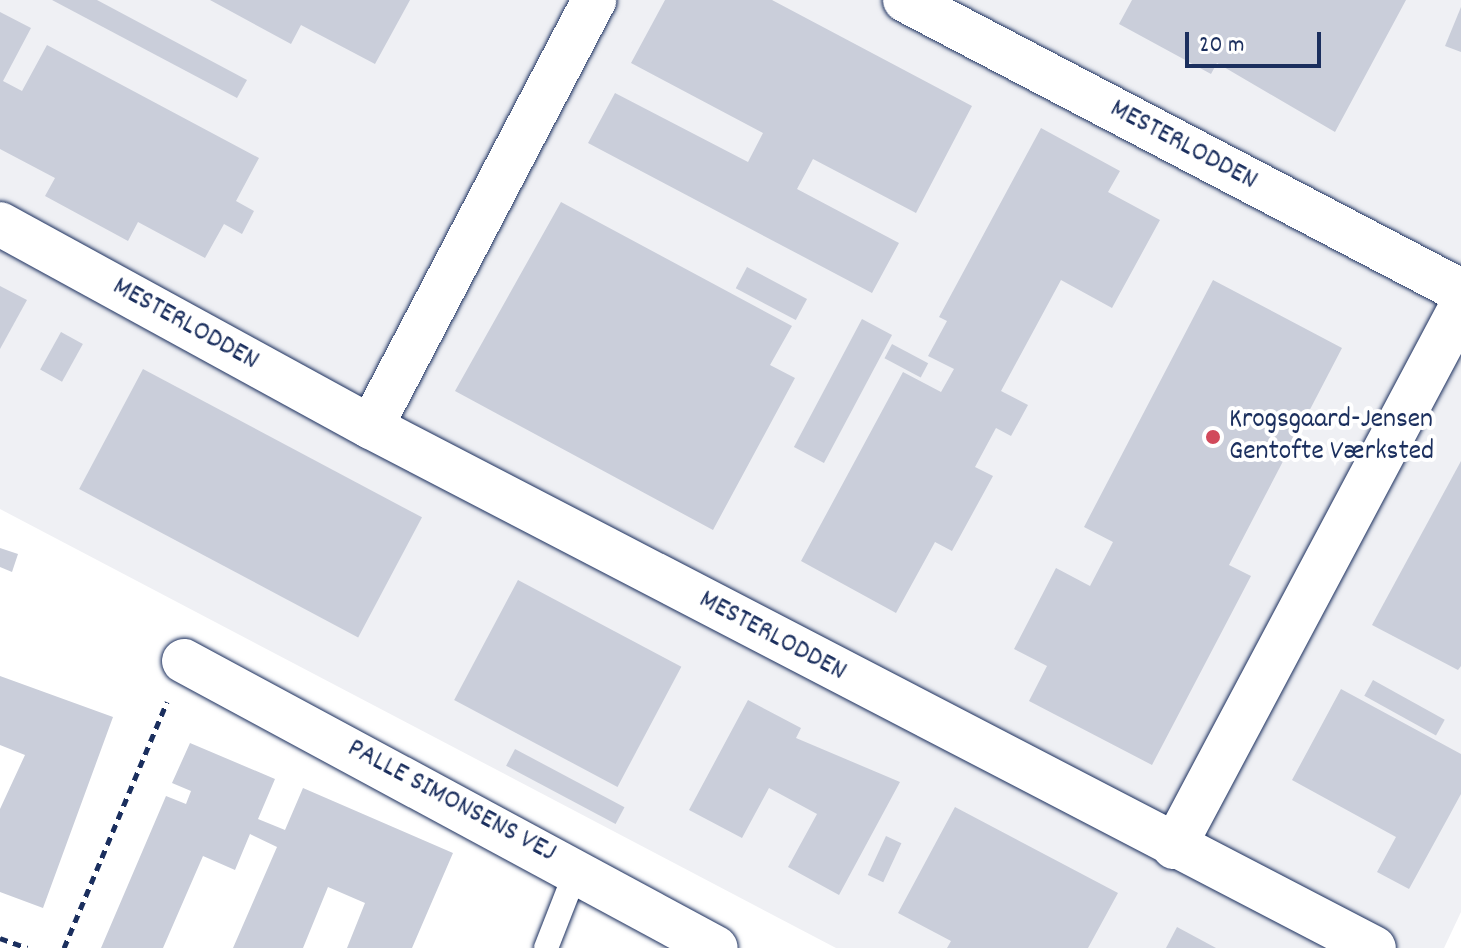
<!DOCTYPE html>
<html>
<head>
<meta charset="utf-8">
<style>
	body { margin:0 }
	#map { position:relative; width:1461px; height:948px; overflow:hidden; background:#fff; font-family:Dekko,sans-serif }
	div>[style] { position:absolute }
	.built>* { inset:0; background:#eff0f4 }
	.building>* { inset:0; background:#caceda; transform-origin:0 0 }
	.path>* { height:5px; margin-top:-2.5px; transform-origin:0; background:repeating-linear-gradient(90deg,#1b2f5e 0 8px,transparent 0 14px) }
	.roads { filter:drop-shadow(0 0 2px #1b2f5e) drop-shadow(0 0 2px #1b2f5e) }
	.service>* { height:24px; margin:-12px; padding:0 12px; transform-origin:12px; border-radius:12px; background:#fff }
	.minor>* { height:44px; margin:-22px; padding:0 22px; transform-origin:22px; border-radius:22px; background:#fff }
	.dots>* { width:22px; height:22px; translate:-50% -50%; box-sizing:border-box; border:4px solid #fff; border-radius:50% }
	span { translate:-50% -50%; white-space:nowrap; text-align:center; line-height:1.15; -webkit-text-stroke:8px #fff; paint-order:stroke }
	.street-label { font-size:28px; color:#1b2f5e }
	.poi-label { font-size:28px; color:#1b2f5e }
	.left { translate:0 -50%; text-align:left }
	.scale { position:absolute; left:1185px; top:32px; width:136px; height:36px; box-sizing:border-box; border:4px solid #1b2f5e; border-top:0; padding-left:10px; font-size:24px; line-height:28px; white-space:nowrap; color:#1b2f5e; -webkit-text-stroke:6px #fff; paint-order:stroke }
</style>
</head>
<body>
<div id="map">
	<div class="built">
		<i style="clip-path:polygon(0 0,1461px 0,1461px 912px,1444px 948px,836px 948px,0 509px)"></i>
	</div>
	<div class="building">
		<i style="clip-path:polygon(52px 0,97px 0,247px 80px,237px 98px)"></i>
		<i style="clip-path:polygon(210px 0,410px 0,375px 64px,301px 25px,291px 44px)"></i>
		<i style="clip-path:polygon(665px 0,772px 0,972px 106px,916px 213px,813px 159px,797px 189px,899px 243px,872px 293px,588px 143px,615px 93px,748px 162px,763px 133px,631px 63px)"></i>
		<i style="clip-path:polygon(1132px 0,1406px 0,1335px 132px,1217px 63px,1211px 74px,1119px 24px)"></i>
		<i style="clip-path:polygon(1461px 7px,1461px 52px,1445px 46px)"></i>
		<i style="clip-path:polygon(0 12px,31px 28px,3px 81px,22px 91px,47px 45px,259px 158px,236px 201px,254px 211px,242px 234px,224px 224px,205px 258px,138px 222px,128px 241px,45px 196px,55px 178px,0 149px)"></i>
		<i style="clip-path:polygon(1041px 128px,1120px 171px,1108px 192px,1160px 220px,1112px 308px,1061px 280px,1001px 391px,1028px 405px,1011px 436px,996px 428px,975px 467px,993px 476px,952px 551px,935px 542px,896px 613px,801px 561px,903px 372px,941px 392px,954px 369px,928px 356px,947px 321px,939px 317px)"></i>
		<i style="clip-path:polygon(561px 202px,792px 326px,770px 365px,795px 378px,713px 530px,455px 391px)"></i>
		<i style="left:747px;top:267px;width:68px;height:24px;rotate:28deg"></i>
		<i style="clip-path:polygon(1213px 280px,1342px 348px,1229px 565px,1251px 576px,1152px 765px,1029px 701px,1047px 666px,1014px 649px,1056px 568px,1090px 586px,1113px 542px,1084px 527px)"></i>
		<i style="clip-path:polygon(0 286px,27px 300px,0 349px)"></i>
		<i style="left:862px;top:319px;width:34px;height:145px;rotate:28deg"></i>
		<i style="left:61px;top:332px;width:25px;height:43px;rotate:29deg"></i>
		<i style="left:892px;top:344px;width:41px;height:16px;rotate:28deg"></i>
		<i style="left:143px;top:369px;width:316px;height:136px;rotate:28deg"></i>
		<i style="clip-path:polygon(1461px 461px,1461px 666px,1458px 670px,1372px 625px)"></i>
		<i style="clip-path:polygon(0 548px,18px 554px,12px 572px,0 567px)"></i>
		<i style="left:518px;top:580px;width:185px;height:136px;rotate:28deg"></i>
		<i style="clip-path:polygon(0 676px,113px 717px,43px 908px,0 892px,0 809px,25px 755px,0 745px)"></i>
		<i style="left:1373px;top:680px;width:82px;height:18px;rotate:29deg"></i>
		<i style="clip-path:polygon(1341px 689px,1461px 754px,1461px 794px,1409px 889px,1377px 872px,1396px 837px,1292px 780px)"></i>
		<i style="clip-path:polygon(748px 700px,801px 728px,796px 738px,900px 782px,839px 895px,788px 867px,817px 814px,769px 788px,742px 838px,689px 810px)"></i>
		<i style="clip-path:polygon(190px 743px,275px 779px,258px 819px,285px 830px,303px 788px,453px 853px,412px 948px,347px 948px,365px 903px,328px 887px,303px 948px,233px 948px,277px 847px,250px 834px,235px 870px,203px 856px,163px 948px,101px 948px,166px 796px,186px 804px,191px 791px,172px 783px)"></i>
		<i style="left:515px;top:749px;width:124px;height:19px;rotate:28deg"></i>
		<i style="clip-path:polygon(955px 807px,1118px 893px,1088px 948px,947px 948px,951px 941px,898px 913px)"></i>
		<i style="left:886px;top:836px;width:17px;height:43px;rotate:25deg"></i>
		<i style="clip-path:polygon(1177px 927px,1216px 948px,1166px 948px)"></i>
	</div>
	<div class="path">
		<i style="left:0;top:938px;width:29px;rotate:20deg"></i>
		<i style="left:64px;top:948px;width:267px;rotate:-67.3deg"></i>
	</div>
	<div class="roads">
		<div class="service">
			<i style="left:546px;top:948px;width:85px;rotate:-68.6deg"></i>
		</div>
		<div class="minor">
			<i style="left:905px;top:0;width:628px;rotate:27.63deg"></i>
			<i style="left:0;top:224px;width:423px;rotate:28.7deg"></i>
			<i style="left:371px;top:427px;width:1130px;rotate:27.45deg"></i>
			<i style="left:371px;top:427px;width:482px;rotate:-62.4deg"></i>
			<i style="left:184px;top:661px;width:604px;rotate:28.35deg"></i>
			<i style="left:1174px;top:847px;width:612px;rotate:-62.01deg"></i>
		</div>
	</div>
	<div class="dots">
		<i style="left:1213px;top:437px;background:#d1495b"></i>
	</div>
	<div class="street-label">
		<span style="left:1183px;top:146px;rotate:28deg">MESTERLODDEN</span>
		<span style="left:185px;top:325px;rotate:29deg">MESTERLODDEN</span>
		<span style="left:772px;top:637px;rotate:28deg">MESTERLODDEN</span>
		<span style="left:451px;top:802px;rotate:28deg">PALLE SIMONSENS VEJ</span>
	</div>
	<div class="poi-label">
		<span class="left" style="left:1229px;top:437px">Krogsgaard-Jensen<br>Gentofte Værksted</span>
	</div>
	<div class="scale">20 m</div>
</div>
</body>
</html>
